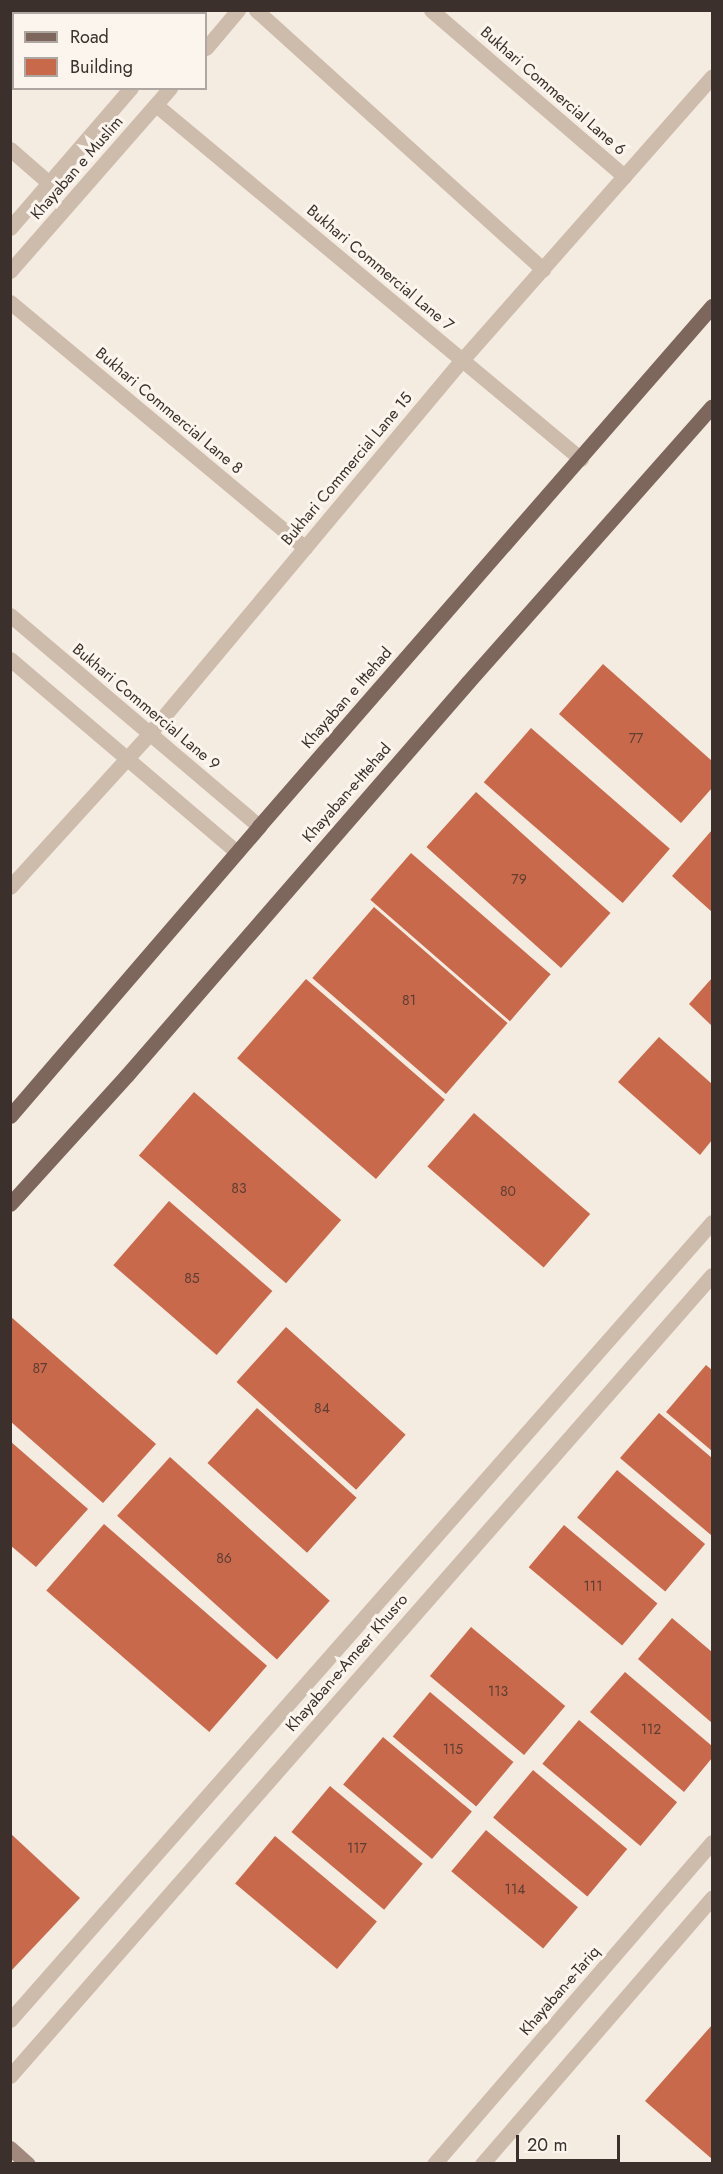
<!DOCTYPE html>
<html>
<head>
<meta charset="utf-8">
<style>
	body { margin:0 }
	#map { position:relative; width:723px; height:2174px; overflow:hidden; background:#f4ebe1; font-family:Jost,sans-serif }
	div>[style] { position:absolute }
	.building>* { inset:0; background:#c8694b; transform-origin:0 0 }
	.minor>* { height:15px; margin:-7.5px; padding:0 7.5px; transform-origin:7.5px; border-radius:7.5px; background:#cdbbac }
	.tertiary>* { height:15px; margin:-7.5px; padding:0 7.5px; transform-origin:7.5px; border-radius:7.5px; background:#cdbbac }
	.secondary>* { height:15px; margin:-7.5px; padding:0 7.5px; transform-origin:7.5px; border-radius:7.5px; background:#a18a7d }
	.primary>* { height:15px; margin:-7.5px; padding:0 7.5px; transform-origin:7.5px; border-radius:7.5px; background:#7d675c }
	span { translate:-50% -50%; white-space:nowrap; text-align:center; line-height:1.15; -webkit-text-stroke:6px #fbf5ee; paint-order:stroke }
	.number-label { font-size:14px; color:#5e3e33 }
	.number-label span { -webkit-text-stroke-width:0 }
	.street-label { font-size:16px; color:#3b302b }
	.frame { position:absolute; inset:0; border:12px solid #3b302b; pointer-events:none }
	.legend { position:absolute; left:12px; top:12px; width:195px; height:78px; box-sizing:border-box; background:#fbf5ee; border:2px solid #aea6a0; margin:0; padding:8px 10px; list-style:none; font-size:18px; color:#3b302b }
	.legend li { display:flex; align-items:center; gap:12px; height:30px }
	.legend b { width:30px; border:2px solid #aea6a0 }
	.scale { position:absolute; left:516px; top:2135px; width:104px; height:27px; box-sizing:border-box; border:3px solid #3b302b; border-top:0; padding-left:8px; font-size:18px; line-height:21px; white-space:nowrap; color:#3b302b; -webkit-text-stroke:4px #fbf5ee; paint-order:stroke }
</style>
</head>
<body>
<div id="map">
	<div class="building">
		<i style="clip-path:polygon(603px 664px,712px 761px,712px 788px,681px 823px,559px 714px)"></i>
		<i style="left:531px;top:728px;width:184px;height:72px;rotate:41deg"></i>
		<i style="left:476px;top:792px;width:181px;height:74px;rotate:42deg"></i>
		<i style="clip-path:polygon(712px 830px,712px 912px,672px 876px)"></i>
		<i style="left:411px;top:853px;width:185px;height:62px;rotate:41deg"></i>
		<i style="left:374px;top:907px;width:177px;height:94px;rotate:41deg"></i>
		<i style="clip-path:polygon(712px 978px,712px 1026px,689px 1004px)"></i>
		<i style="left:306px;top:979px;width:184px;height:105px;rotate:41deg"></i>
		<i style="clip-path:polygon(659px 1037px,712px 1084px,712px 1140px,700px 1155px,618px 1082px)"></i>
		<i style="left:194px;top:1092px;width:195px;height:84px;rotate:41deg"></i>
		<i style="left:474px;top:1113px;width:154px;height:71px;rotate:41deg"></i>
		<i style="left:169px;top:1201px;width:137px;height:85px;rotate:41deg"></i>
		<i style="clip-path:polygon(10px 1316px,156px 1444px,103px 1503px,10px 1421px)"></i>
		<i style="left:286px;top:1327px;width:161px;height:74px;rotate:42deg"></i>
		<i style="clip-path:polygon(706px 1365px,712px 1370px,712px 1451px,666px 1412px)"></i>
		<i style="left:257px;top:1408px;width:134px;height:74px;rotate:42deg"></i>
		<i style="clip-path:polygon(659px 1413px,712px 1458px,711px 1535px,620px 1458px)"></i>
		<i style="clip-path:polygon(10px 1441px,88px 1509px,36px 1567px,10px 1545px)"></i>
		<i style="left:170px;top:1457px;width:215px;height:79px;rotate:42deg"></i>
		<i style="left:617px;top:1470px;width:115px;height:62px;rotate:40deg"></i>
		<i style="left:104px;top:1524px;width:216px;height:88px;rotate:41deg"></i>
		<i style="left:564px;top:1525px;width:122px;height:55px;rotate:40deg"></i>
		<i style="clip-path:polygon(672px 1618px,712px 1652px,712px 1723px,638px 1659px)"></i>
		<i style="left:471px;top:1627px;width:123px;height:64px;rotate:40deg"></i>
		<i style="clip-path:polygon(625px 1672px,712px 1746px,712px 1758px,684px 1792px,590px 1712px)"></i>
		<i style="left:430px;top:1692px;width:109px;height:58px;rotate:40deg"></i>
		<i style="left:579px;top:1720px;width:128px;height:57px;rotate:40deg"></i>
		<i style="left:383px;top:1737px;width:116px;height:62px;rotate:40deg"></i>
		<i style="left:533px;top:1770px;width:123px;height:62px;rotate:40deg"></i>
		<i style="left:330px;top:1786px;width:121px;height:60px;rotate:40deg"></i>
		<i style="left:486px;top:1830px;width:120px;height:54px;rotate:40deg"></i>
		<i style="clip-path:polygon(10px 1833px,80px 1898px,10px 1972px)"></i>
		<i style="left:275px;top:1836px;width:133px;height:62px;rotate:40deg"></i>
		<i style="clip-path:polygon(712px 2025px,712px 2159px,645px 2101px)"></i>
	</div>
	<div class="minor">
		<i style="left:49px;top:10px;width:5px;rotate:53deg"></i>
		<i style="left:256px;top:10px;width:387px;rotate:42.1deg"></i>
		<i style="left:431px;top:10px;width:255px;rotate:40.7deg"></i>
		<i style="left:156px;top:105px;width:553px;rotate:39.79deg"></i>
		<i style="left:10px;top:149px;width:52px;rotate:41.1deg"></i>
		<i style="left:10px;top:302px;width:384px;rotate:39.8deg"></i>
		<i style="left:10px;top:615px;width:326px;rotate:40.3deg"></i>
		<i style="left:10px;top:659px;width:298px;rotate:40.4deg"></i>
		<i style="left:10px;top:887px;width:207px;rotate:-47.7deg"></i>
		<i style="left:149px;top:734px;width:488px;rotate:-50.1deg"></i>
		<i style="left:462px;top:360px;width:378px;rotate:-48.6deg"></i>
		<i style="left:10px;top:2020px;width:1063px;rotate:-48.66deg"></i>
		<i style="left:10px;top:2076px;width:1065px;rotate:-48.77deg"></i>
		<i style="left:434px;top:2164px;width:425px;rotate:-49.2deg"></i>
		<i style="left:482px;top:2164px;width:352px;rotate:-49.2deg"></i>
	</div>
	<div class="tertiary">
		<i style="left:196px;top:14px;width:4px;rotate:-63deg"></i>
		<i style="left:206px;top:48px;width:50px;rotate:-49.9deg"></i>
		<i style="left:10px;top:228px;width:185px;rotate:-49.2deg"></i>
		<i style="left:10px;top:271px;width:243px;rotate:-48.8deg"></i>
	</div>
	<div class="secondary">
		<i style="left:10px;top:2148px;width:24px;rotate:42deg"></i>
	</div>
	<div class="primary">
		<i style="left:10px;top:1116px;width:382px;rotate:-49.3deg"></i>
		<i style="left:259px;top:826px;width:690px;rotate:-48.94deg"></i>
		<i style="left:10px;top:1204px;width:174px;rotate:-47.8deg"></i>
		<i style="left:127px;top:1075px;width:520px;rotate:-49.05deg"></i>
		<i style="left:468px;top:682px;width:368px;rotate:-48.5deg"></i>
	</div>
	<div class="number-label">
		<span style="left:636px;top:738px">77</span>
		<span style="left:519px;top:879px">79</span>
		<span style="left:409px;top:1000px">81</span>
		<span style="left:239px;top:1188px">83</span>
		<span style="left:508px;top:1191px">80</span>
		<span style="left:192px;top:1278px">85</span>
		<span style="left:40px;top:1368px">87</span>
		<span style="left:322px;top:1408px">84</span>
		<span style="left:224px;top:1558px">86</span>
		<span style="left:593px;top:1586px">111</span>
		<span style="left:498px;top:1691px">113</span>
		<span style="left:651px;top:1729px">112</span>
		<span style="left:453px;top:1749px">115</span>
		<span style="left:357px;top:1848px">117</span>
		<span style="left:515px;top:1889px">114</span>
	</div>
	<div class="street-label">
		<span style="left:553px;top:91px;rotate:41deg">Bukhari Commercial Lane 6</span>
		<span style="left:77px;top:168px;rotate:-49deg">Khayaban e Muslim</span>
		<span style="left:380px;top:268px;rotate:40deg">Bukhari Commercial Lane 7</span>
		<span style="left:169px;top:411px;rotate:40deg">Bukhari Commercial Lane 8</span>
		<span style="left:347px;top:469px;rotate:-50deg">Bukhari Commercial Lane 15</span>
		<span style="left:347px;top:698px;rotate:-49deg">Khayaban e Ittehad</span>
		<span style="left:146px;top:707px;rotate:40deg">Bukhari Commercial Lane 9</span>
		<span style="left:347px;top:793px;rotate:-49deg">Khayaban-e-Ittehad</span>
		<span style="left:347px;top:1663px;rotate:-49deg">Khayaban-e-Ameer Khusro</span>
		<span style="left:560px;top:1991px;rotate:-49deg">Khayaban-e-Tariq</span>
	</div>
	<div class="frame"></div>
	<ul class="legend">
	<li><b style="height:8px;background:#7d675c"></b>Road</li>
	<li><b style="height:16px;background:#c8694b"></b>Building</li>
	</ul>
	<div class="scale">20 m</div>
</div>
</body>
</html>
